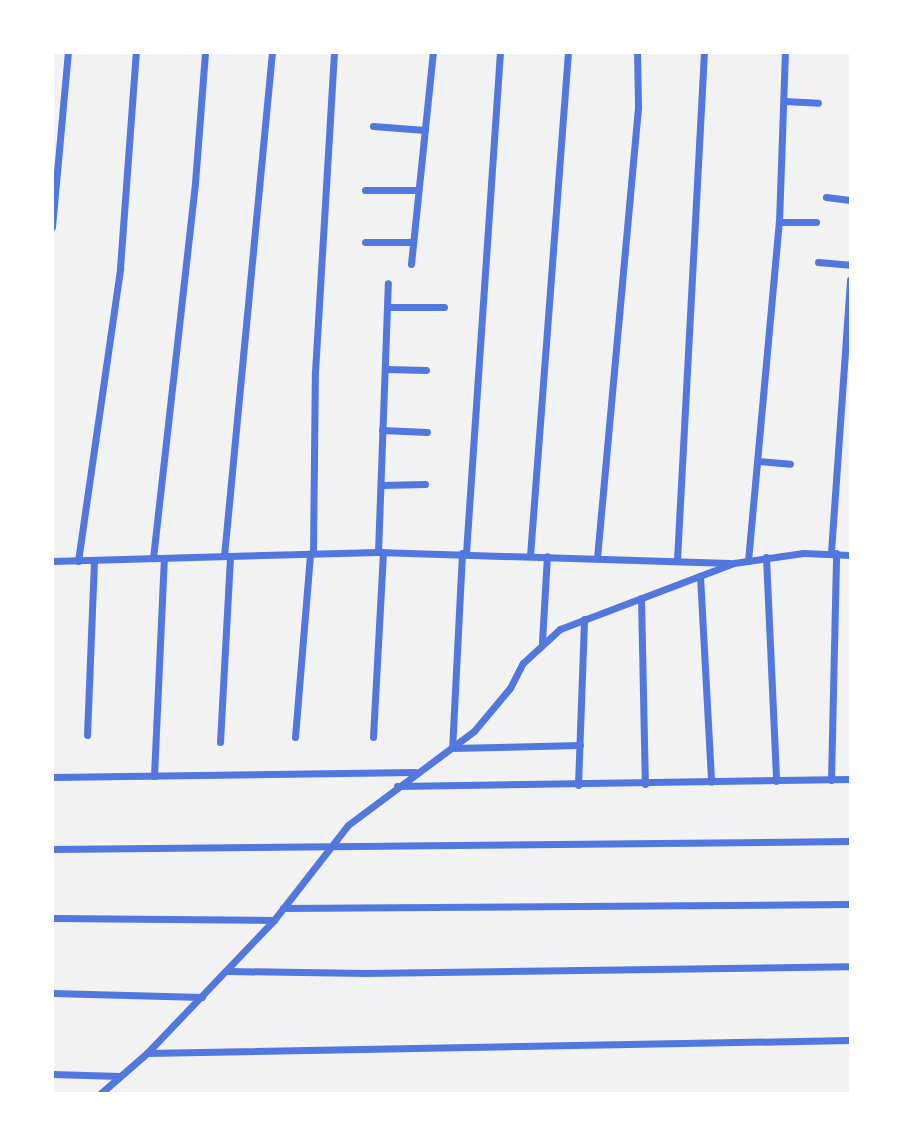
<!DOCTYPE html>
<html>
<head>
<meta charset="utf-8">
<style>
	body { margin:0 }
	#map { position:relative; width:903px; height:1146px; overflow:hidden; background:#f2f2f2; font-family:Montserrat,sans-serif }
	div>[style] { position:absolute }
	.minor>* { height:7px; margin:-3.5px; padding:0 3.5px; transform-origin:3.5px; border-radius:3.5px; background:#5277de }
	span { translate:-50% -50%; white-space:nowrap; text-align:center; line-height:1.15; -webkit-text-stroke:6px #fff; paint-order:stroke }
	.frame { position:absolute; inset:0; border:54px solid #fff; pointer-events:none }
</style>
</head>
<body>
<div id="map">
	<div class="minor">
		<i style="left:784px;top:101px;width:34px;rotate:3deg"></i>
		<i style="left:373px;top:126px;width:52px;rotate:4.4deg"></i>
		<i style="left:365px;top:190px;width:53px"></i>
		<i style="left:826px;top:197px;width:24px;rotate:7deg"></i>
		<i style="left:779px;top:222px;width:37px"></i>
		<i style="left:52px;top:227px;width:176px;rotate:-84.8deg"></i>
		<i style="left:365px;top:242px;width:48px"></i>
		<i style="left:818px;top:262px;width:32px;rotate:5deg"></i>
		<i style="left:411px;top:264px;width:213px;rotate:-84.1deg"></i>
		<i style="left:387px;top:307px;width:57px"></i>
		<i style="left:385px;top:369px;width:41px;rotate:1.4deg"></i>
		<i style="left:382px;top:430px;width:45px;rotate:2.5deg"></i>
		<i style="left:758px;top:461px;width:32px;rotate:5deg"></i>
		<i style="left:381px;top:485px;width:44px;rotate:-1.3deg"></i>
		<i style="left:378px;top:552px;width:269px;rotate:-87.9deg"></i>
		<i style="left:831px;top:552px;width:273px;rotate:-86deg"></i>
		<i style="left:313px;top:553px;width:181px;rotate:-89.4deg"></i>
		<i style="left:315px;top:372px;width:321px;rotate:-86.6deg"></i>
		<i style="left:462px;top:553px;width:195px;rotate:92.9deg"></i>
		<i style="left:452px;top:748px;width:128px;rotate:-1.3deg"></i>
		<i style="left:466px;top:553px;width:502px;rotate:-86.12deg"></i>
		<i style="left:224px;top:556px;width:506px;rotate:-84.56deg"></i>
		<i style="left:530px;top:556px;width:505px;rotate:-85.69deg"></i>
		<i style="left:766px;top:557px;width:224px;rotate:87.4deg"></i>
		<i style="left:153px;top:558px;width:377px;rotate:-83.6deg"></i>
		<i style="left:195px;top:183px;width:131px;rotate:-85.6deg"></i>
		<i style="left:597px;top:558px;width:453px;rotate:-84.8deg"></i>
		<i style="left:638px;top:107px;width:55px;rotate:-91deg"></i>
		<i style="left:677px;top:560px;width:509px;rotate:-86.96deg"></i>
		<i style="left:52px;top:561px;width:326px;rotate:-1.6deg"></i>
		<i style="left:378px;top:552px;width:352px;rotate:1.8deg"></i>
		<i style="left:78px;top:561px;width:296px;rotate:-81.8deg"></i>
		<i style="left:120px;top:268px;width:217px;rotate:-85.8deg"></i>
		<i style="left:748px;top:561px;width:340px;rotate:-84.8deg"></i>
		<i style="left:779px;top:222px;width:170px;rotate:-88deg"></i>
		<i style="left:700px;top:576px;width:206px;rotate:86.9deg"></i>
		<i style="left:641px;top:598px;width:186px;rotate:88.8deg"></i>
		<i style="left:542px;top:642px;width:86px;rotate:-86.7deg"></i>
		<i style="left:87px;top:735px;width:175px;rotate:-87.7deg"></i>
		<i style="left:295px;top:737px;width:184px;rotate:-85.3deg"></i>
		<i style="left:373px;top:737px;width:185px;rotate:-86.9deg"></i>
		<i style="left:220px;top:742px;width:186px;rotate:-86.9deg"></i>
		<i style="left:154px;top:776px;width:218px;rotate:-87.4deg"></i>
		<i style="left:52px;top:777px;width:363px;rotate:-0.8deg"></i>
		<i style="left:831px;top:780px;width:227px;rotate:-88.7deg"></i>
		<i style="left:578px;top:785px;width:166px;rotate:-87.9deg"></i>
		<i style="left:397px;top:786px;width:453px;rotate:-0.9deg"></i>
		<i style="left:52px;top:849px;width:798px;rotate:-0.57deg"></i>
		<i style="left:283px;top:908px;width:567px;rotate:-0.4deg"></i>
		<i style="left:52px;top:918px;width:222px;rotate:0.5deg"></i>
		<i style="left:227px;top:971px;width:139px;rotate:0.8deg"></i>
		<i style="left:366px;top:973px;width:484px;rotate:-0.8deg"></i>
		<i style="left:52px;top:993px;width:150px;rotate:1.5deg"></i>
		<i style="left:147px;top:1053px;width:703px;rotate:-1.06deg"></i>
		<i style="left:52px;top:1074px;width:68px;rotate:1.7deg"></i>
		<i style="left:100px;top:1094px;width:62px;rotate:-41.1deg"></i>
		<i style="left:147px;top:1053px;width:184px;rotate:-46.3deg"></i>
		<i style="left:274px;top:920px;width:120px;rotate:-52.1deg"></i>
		<i style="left:348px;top:825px;width:157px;rotate:-36.7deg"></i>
		<i style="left:474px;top:731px;width:56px;rotate:-50.1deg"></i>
		<i style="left:510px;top:688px;width:28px;rotate:-63deg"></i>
		<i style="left:523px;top:663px;width:50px;rotate:-42.6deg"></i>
		<i style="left:560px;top:629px;width:186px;rotate:-20.8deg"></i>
		<i style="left:734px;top:563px;width:70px;rotate:-8.2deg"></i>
		<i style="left:803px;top:553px;width:47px;rotate:2.4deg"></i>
	</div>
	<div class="frame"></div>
</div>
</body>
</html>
